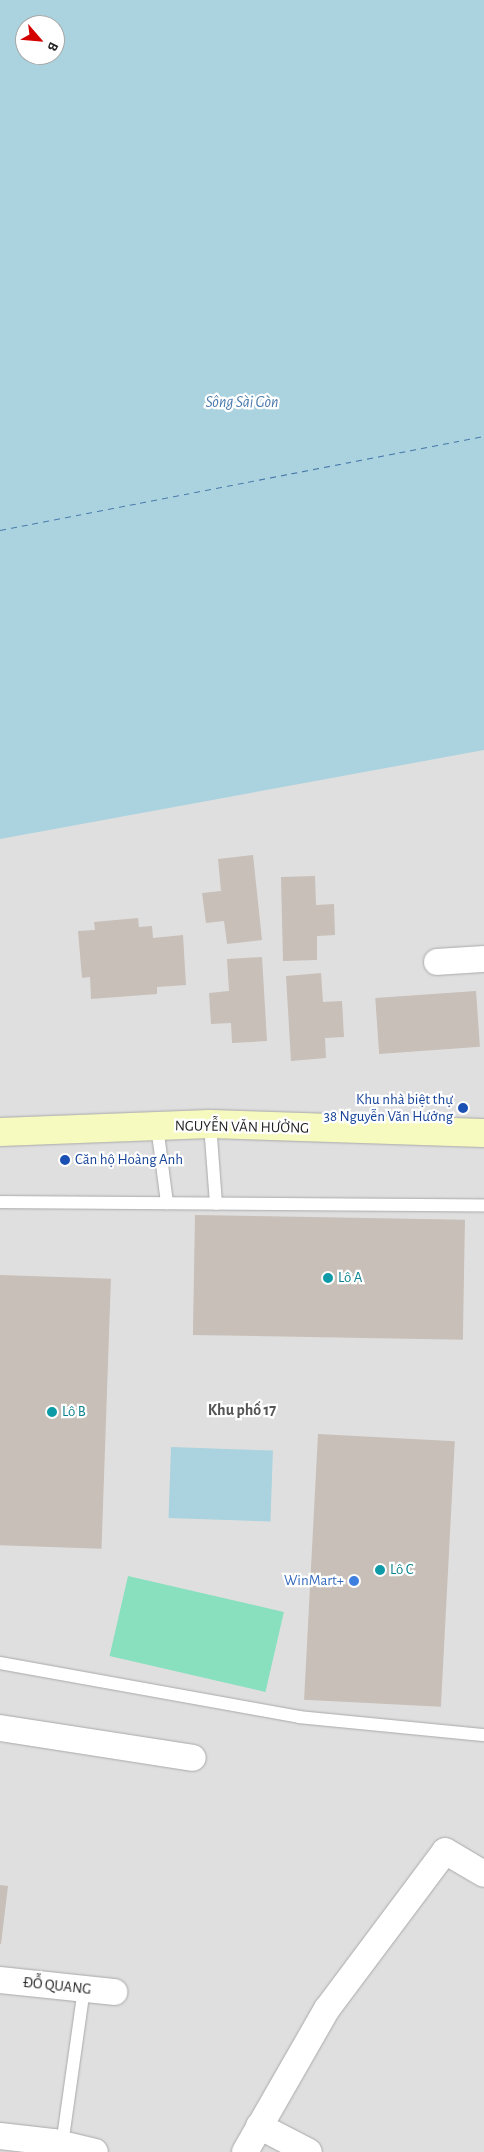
<!DOCTYPE html>
<html>
<head>
<meta charset="utf-8">
<style>
	body { margin:0 }
	#map { position:relative; width:484px; height:2152px; overflow:hidden; background:#f2efe9; font-family:"Alegreya Sans",sans-serif }
	div>[style] { position:absolute }
	.residential>* { inset:0; background:#e0dfdf; transform-origin:0 0 }
	.pitch>* { inset:0; background:#88e0be; transform-origin:0 0 }
	.water>* { inset:0; background:#aad3df; transform-origin:0 0 }
	.ferry>* { height:1px; margin-top:-0.5px; transform-origin:0; background:repeating-linear-gradient(90deg,#4a7aab 0 6px,transparent 0 11px) }
	.building>* { inset:0; background:#c7bfb8; transform-origin:0 0 }
	.roads { filter:drop-shadow(0 0 1px #a9a9a9) drop-shadow(0 0 1px #a9a9a9) }
	.lane>* { height:12px; margin:-6px; padding:0 6px; transform-origin:6px; border-radius:6px; background:#fff }
	.street>* { height:26px; margin:-13px; padding:0 13px; transform-origin:13px; border-radius:13px; background:#fff }
	.secondary>* { height:28px; margin:-14px; padding:0 14px; transform-origin:14px; border-radius:14px; background:#f7fabf }
	.dots>* { width:14px; height:14px; translate:-50% -50%; box-sizing:border-box; border:2px solid #fff; border-radius:50% }
	span { translate:-50% -50%; white-space:nowrap; text-align:center; line-height:1.15; -webkit-text-stroke:4.5px #fff; paint-order:stroke }
	.transit-label { font-size:15px; color:#164399 }
	.right { translate:-100% -50%; text-align:right }
	.left { translate:0 -50%; text-align:left }
	.street-label { font-size:15px; color:#222 }
	.culture-label { font-size:15px; color:#0d838f }
	.shop-label { font-size:15px; color:#366cbe }
	.water-label { font-size:16px; color:#4a7aab; font-style:italic }
	.neighbourhood-label { font-size:16px; color:#555; font-weight:700 }
	.north { position:absolute; left:15px; top:15px; width:50px; height:50px; box-sizing:border-box; background:#fff; border:1px solid #a7a7a7; border-radius:50%; rotate:117deg; font-size:14px; font-weight:700; line-height:20px; text-align:center; color:#222 }
	.north::after { content:''; display:block; margin:auto; width:18px; height:22px; background:#d40000; clip-path:polygon(50% 0,100% 100%,50% 72%,0 100%) }
</style>
</head>
<body>
<div id="map">
	<div class="residential">
		<i style="left:484px;top:749px;width:1403px;height:492px;rotate:90deg"></i>
	</div>
	<div class="pitch">
		<i style="left:128px;top:1576px;width:160px;height:82px;rotate:13deg"></i>
	</div>
	<div class="water">
		<i style="clip-path:polygon(evenodd,0 0,484px 0,484px 750px,0 839px,0 0,25px 25px,55px 25px,55px 55px,25px 55px,25px 25px)"></i>
		<i style="left:171px;top:1447px;width:102px;height:71px;rotate:2deg"></i>
	</div>
	<div class="ferry">
		<i style="left:0;top:530px;width:493px;rotate:-11deg"></i>
	</div>
	<div class="building">
		<i style="clip-path:polygon(253px 855px,262px 940px,227px 944px,224px 921px,206px 923px,202px 893px,221px 891px,218px 859px)"></i>
		<i style="clip-path:polygon(315px 876px,316px 905px,334px 904px,335px 935px,317px 936px,317px 960px,283px 961px,281px 877px)"></i>
		<i style="clip-path:polygon(138px 918px,139px 927px,152px 926px,153px 938px,183px 935px,186px 985px,157px 987px,157px 994px,91px 999px,90px 977px,82px 978px,78px 931px,95px 930px,94px 922px)"></i>
		<i style="clip-path:polygon(262px 957px,267px 1041px,232px 1043px,231px 1023px,211px 1024px,209px 993px,229px 991px,227px 959px)"></i>
		<i style="clip-path:polygon(321px 973px,323px 1002px,342px 1001px,344px 1037px,325px 1038px,326px 1058px,291px 1061px,286px 976px)"></i>
		<i style="left:476px;top:991px;width:56px;height:101px;rotate:86deg"></i>
		<i style="left:195px;top:1215px;width:270px;height:120px;rotate:1deg"></i>
		<i style="left:0;top:1275px;width:111px;height:270px;rotate:2deg"></i>
		<i style="left:318px;top:1434px;width:137px;height:266px;rotate:3deg"></i>
		<i style="clip-path:polygon(0 1885px,8px 1886px,1px 1944px,0 1944px)"></i>
	</div>
	<div class="roads">
		<div class="lane">
			<i style="left:210px;top:1124px;width:80px;rotate:85.7deg"></i>
			<i style="left:157px;top:1126px;width:78px;rotate:82.6deg"></i>
			<i style="left:0;top:1202px;width:484px;rotate:0.4deg"></i>
			<i style="left:0;top:1663px;width:304px;rotate:10.2deg"></i>
			<i style="left:299px;top:1717px;width:186px;rotate:5.6deg"></i>
			<i style="left:62px;top:2145px;width:159px;rotate:-82deg"></i>
		</div>
		<div class="street">
			<i style="left:437px;top:962px;width:47px;rotate:-3.7deg"></i>
			<i style="left:0;top:1728px;width:195px;rotate:8.8deg"></i>
			<i style="left:0;top:1980px;width:115px;rotate:6deg"></i>
			<i style="left:259px;top:2126px;width:56px;rotate:27.5deg"></i>
			<i style="left:0;top:2136px;width:53px;rotate:6.5deg"></i>
			<i style="left:53px;top:2142px;width:43px;rotate:13.4deg"></i>
			<i style="left:245px;top:2152px;width:165px;rotate:-60.2deg"></i>
			<i style="left:327px;top:2009px;width:197px;rotate:-53.2deg"></i>
			<i style="left:445px;top:1851px;width:45px;rotate:30.5deg"></i>
		</div>
		<div class="secondary">
			<i style="left:0;top:1132px;width:210px;rotate:-2.2deg"></i>
			<i style="left:210px;top:1124px;width:274px;rotate:1.9deg"></i>
		</div>
	</div>
	<div class="dots">
		<i style="left:463px;top:1108px;background:#1a4fb4"></i>
		<i style="left:65px;top:1160px;background:#1a4fb4"></i>
		<i style="left:328px;top:1278px;background:#0f9aa8"></i>
		<i style="left:52px;top:1412px;background:#0f9aa8"></i>
		<i style="left:380px;top:1570px;background:#0f9aa8"></i>
		<i style="left:354px;top:1581px;background:#3f7fe0"></i>
	</div>
	<div class="transit-label">
		<span class="right" style="left:453px;top:1108px">Khu nhà biệt thự<br>38 Nguyễn Văn Hưởng</span>
		<span class="left" style="left:75px;top:1160px">Căn hộ Hoàng Anh</span>
	</div>
	<div class="street-label">
		<span style="left:242px;top:1127px;rotate:1deg">NGUYỄN VĂN HƯỞNG</span>
		<span style="left:57px;top:1986px;rotate:6deg">ĐỖ QUANG</span>
	</div>
	<div class="culture-label">
		<span class="left" style="left:338px;top:1278px">Lô A</span>
		<span class="left" style="left:62px;top:1412px">Lô B</span>
		<span class="left" style="left:390px;top:1570px">Lô C</span>
	</div>
	<div class="shop-label">
		<span class="right" style="left:344px;top:1581px">WinMart+</span>
	</div>
	<div class="water-label">
		<span style="left:242px;top:402px">Sông Sài Gòn</span>
	</div>
	<div class="neighbourhood-label">
		<span style="left:242px;top:1410px">Khu phố 17</span>
	</div>
	<div class="north">B</div>
</div>
</body>
</html>
